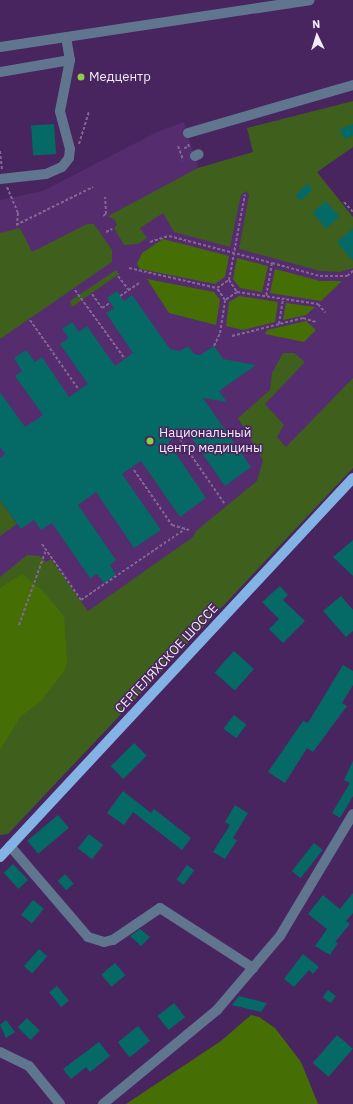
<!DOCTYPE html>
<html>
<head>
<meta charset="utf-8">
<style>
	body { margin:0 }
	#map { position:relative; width:353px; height:1104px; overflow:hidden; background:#49255f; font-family:"IBM Plex Sans",sans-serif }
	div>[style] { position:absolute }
	.built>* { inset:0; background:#552c6e }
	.green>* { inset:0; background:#3f5f1c }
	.forest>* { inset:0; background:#456f05 }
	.building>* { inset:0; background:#056965; transform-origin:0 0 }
	.path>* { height:2px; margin-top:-1px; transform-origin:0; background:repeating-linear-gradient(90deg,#826793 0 3px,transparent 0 5px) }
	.minor>* { height:10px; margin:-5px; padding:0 5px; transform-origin:5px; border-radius:5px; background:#5f768e }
	.major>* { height:10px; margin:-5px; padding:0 5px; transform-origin:5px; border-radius:5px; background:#83b2e4 }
	.dots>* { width:11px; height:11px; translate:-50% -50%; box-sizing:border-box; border:2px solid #49255f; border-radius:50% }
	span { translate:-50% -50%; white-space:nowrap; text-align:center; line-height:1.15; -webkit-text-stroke:3px #49255f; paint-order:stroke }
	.poi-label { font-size:13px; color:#f4ecfa }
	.left { translate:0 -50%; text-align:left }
	.street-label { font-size:13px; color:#f4ecfa }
	.north { position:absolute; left:297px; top:16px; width:40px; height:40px; -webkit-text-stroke:3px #49255f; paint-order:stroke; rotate:356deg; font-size:11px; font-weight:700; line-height:16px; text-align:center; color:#f4ecfa }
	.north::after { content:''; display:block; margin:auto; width:14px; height:18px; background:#f4ecfa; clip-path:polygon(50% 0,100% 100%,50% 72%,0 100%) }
</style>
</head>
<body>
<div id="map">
	<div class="built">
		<i style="clip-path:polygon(184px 122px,198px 168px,253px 152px,353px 268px,353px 386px,0 754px,0 200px,43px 191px,157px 132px)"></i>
	</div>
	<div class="green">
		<i style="clip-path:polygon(353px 101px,353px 147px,317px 172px,353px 217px,353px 268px,340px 272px,320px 271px,239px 249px,249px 195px,246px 191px,241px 195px,230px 247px,174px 232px,163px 213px,140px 228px,147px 238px,138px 244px,124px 245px,114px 228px,117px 225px,115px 220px,108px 216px,198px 168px,253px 152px,247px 128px)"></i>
		<i style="clip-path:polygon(87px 224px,94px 224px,112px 250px,112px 262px,0 339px,0 233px,20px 228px,32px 252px)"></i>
		<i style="clip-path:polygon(116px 270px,119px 274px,72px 307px,70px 301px)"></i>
		<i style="clip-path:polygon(283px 353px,294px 353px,305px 362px,265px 404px,284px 425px,277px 437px,286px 447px,353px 378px,353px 468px,8px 834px,0 835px,0 577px,27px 555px,40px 556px,46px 562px,51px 559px,88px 611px,193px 537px,196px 531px,257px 481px,263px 460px,238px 418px,270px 390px,272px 373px)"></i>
		<i style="clip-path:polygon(0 500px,17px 524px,0 536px)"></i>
	</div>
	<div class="forest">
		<i style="clip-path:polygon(163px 239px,229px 256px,225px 277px,215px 284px,140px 269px,137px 264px,142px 253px)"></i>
		<i style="clip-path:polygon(237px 258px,268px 266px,262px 292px,240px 288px,233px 279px)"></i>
		<i style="clip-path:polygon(275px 269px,320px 281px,342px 281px,321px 301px,270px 293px)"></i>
		<i style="clip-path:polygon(147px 279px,214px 292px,220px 300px,216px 325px,169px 313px)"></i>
		<i style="clip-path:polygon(239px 296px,278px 302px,275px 322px,243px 330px,226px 326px,229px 302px)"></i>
		<i style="clip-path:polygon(286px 303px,315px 307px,306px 315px,283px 320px)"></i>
		<i style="clip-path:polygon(306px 321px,316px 330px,304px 342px,265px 334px,267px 330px)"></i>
		<i style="clip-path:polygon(22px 574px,42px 590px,64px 616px,67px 662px,65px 670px,40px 702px,21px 716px,0 750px,0 588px)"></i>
		<i style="clip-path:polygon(251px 1015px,259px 1017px,275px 1028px,301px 1062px,318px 1104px,126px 1104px,221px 1041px)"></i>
	</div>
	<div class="building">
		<i style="left:54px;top:124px;width:30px;height:23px;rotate:86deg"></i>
		<i style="clip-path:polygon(353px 124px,353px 136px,344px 139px,340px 129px)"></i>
		<i style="left:307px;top:184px;width:8px;height:16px;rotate:45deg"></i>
		<i style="left:326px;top:201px;width:21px;height:18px;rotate:49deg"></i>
		<i style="clip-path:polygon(353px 228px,353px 261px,337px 242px)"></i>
		<i style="clip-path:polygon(117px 291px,124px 301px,132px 295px,170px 349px,180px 351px,188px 346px,194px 354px,200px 355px,214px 346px,223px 359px,256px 365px,219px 391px,227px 402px,203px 398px,251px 467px,225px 486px,186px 430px,168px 442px,206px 498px,180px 517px,141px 461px,122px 474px,161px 530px,134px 548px,96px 492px,78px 505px,116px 560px,110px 565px,116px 575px,104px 583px,97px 574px,90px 578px,52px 523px,41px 530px,34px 520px,21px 529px,0 500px,0 458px,5px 454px,0 447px,0 392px,25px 427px,43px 415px,15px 376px,22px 371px,14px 358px,26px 350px,35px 362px,42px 357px,69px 397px,88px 384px,60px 344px,69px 338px,62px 329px,72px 322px,79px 332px,87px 326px,115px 366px,133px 353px,106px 313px,114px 308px,107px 298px)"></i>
		<i style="clip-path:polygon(353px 540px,353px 576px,333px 557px)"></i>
		<i style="clip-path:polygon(280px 586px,288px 595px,283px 600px,305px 621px,283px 643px,269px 629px,279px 619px,262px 602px)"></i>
		<i style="clip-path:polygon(341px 596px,353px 610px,353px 631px,346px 637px,323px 611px)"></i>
		<i style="left:234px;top:651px;width:27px;height:29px;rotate:42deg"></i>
		<i style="clip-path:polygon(343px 665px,353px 671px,353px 685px,342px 703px,347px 706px,313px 752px,307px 748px,285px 783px,268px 772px,303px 721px,308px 723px)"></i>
		<i style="left:234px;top:715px;width:16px;height:17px;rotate:38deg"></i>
		<i style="left:134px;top:743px;width:18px;height:33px;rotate:45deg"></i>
		<i style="clip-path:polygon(353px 761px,353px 796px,340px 818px,332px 813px,350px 783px,344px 780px)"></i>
		<i style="clip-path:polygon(123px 791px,151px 813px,154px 809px,191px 838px,182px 850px,133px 812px,124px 825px,107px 813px)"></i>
		<i style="clip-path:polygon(235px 805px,248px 813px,233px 838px,237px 840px,225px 859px,213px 852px,230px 825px,225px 822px)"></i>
		<i style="left:58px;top:815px;width:17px;height:40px;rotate:50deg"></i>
		<i style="left:89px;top:834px;width:18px;height:18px;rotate:38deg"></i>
		<i style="left:314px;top:843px;width:11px;height:36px;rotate:38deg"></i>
		<i style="left:13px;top:864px;width:22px;height:13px;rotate:47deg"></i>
		<i style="left:187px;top:865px;width:9px;height:18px;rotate:36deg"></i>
		<i style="left:65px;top:874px;width:13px;height:10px;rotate:48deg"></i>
		<i style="clip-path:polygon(353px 893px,353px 913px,346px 921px,350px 924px,335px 942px,338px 943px,330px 955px,315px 946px,327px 929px,308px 914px,323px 895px,340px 909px)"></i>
		<i style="left:33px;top:900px;width:14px;height:19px;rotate:39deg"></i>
		<i style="clip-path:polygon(140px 929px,150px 937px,141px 946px,130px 936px)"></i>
		<i style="left:39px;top:949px;width:11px;height:23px;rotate:41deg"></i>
		<i style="clip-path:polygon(303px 954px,319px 967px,313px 974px,309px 970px,294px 987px,284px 979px)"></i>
		<i style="left:115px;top:963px;width:16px;height:18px;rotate:50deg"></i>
		<i style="left:57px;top:986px;width:19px;height:10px;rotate:51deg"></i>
		<i style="left:328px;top:990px;width:10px;height:9px;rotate:37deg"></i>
		<i style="clip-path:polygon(239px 996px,267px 1003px,261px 1012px,232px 1005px)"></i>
		<i style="left:174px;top:1003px;width:18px;height:21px;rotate:52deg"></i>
		<i style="left:27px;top:1018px;width:18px;height:13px;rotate:45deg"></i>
		<i style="clip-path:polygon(6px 1020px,15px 1032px,6px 1038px,0 1025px)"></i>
		<i style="left:138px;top:1026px;width:19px;height:26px;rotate:51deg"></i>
		<i style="left:337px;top:1035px;width:21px;height:37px;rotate:41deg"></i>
		<i style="clip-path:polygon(99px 1042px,110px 1056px,90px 1072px,86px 1067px,71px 1079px,63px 1069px)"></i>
	</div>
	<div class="path">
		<i style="left:79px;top:144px;width:34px;rotate:-73deg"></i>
		<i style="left:178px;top:146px;width:15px;rotate:70deg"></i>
		<i style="left:184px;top:148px;width:5px;rotate:-11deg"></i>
		<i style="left:189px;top:147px;width:4px;rotate:-104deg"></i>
		<i style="left:0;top:151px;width:19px;rotate:84deg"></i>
		<i style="left:7px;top:187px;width:28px;rotate:67deg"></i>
		<i style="left:18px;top:213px;width:11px;rotate:95deg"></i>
		<i style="left:344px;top:202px;width:13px;rotate:48deg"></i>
		<i style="left:103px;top:216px;width:4px;rotate:-34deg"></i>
		<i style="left:106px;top:214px;width:17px;rotate:-93deg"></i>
		<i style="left:16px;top:225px;width:86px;rotate:-26.3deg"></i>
		<i style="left:106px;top:232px;width:7px;rotate:-27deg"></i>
		<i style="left:150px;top:242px;width:20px;rotate:-18deg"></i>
		<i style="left:169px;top:236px;width:106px;rotate:14.7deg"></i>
		<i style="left:272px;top:263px;width:34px;rotate:100deg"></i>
		<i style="left:272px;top:263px;width:50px;rotate:15.2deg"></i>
		<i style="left:320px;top:276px;width:27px"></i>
		<i style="left:347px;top:276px;width:8px;rotate:-40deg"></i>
		<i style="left:129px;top:268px;width:90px;rotate:12.8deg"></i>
		<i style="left:118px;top:276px;width:18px;rotate:52deg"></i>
		<i style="left:229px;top:280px;width:87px;rotate:-79.5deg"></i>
		<i style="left:75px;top:290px;width:85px;rotate:54.1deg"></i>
		<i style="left:237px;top:292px;width:82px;rotate:8.4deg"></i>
		<i style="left:318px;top:304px;width:11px;rotate:49deg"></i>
		<i style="left:92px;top:294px;width:17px;rotate:54deg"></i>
		<i style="left:102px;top:308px;width:9px;rotate:-32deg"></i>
		<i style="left:120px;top:296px;width:23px;rotate:-34deg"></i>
		<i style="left:30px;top:320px;width:85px;rotate:55deg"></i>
		<i style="left:279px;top:324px;width:25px;rotate:-81deg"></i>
		<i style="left:232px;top:336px;width:73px;rotate:-14.2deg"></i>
		<i style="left:303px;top:318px;width:14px;rotate:17deg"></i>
		<i style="left:214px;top:346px;width:14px;rotate:-65deg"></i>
		<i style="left:220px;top:333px;width:33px;rotate:-81deg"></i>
		<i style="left:225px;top:300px;width:14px;rotate:-124deg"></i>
		<i style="left:217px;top:288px;width:14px;rotate:-34deg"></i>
		<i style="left:229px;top:280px;width:14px;rotate:56deg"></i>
		<i style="left:237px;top:292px;width:14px;rotate:146deg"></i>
		<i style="left:180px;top:439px;width:78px;rotate:55.5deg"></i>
		<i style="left:134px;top:470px;width:67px;rotate:55.4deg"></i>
		<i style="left:172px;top:525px;width:18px;rotate:16deg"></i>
		<i style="left:42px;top:544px;width:68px;rotate:55.1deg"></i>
		<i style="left:81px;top:600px;width:126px;rotate:-34.3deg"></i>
		<i style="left:19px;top:625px;width:80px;rotate:-70.2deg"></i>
	</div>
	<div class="minor">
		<i style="left:0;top:47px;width:313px;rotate:-8.6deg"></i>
		<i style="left:0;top:72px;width:71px;rotate:-9.7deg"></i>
		<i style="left:70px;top:60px;width:23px;rotate:-100deg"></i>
		<i style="left:188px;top:133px;width:172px;rotate:-16.2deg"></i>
		<i style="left:195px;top:156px;width:4px;rotate:-27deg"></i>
		<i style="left:0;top:179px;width:46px;rotate:-6.2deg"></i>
		<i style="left:46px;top:174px;width:17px;rotate:-24deg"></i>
		<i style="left:62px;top:167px;width:11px;rotate:-52deg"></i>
		<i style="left:69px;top:158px;width:9px;rotate:-84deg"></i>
		<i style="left:70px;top:149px;width:39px;rotate:-105deg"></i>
		<i style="left:60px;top:111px;width:52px;rotate:-78.9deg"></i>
		<i style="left:10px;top:846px;width:120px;rotate:49.4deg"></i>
		<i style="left:88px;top:937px;width:17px;rotate:17deg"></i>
		<i style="left:104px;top:942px;width:9px;rotate:-13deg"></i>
		<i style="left:113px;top:940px;width:57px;rotate:-34.2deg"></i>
		<i style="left:160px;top:908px;width:111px;rotate:32.8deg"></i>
		<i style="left:0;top:1052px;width:32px;rotate:26deg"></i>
		<i style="left:29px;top:1066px;width:49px;rotate:50.8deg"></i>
		<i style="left:103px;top:1104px;width:148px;rotate:-39.5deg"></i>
		<i style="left:217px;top:1010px;width:97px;rotate:-49.6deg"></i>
		<i style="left:280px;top:936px;width:142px;rotate:-59.1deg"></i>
	</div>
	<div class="major">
		<i style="left:0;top:857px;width:518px;rotate:-47.03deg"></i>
	</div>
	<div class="dots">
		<i style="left:81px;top:77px;background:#8dce44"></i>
		<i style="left:150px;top:441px;background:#8dce44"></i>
	</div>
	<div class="poi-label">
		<span class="left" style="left:89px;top:77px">Медцентр</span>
		<span class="left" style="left:159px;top:441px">Национальный<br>центр медицины</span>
	</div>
	<div class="street-label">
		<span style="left:167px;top:659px;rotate:-47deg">СЕРГЕЛЯХСКОЕ ШОССЕ</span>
	</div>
	<div class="north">N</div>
</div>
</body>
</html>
